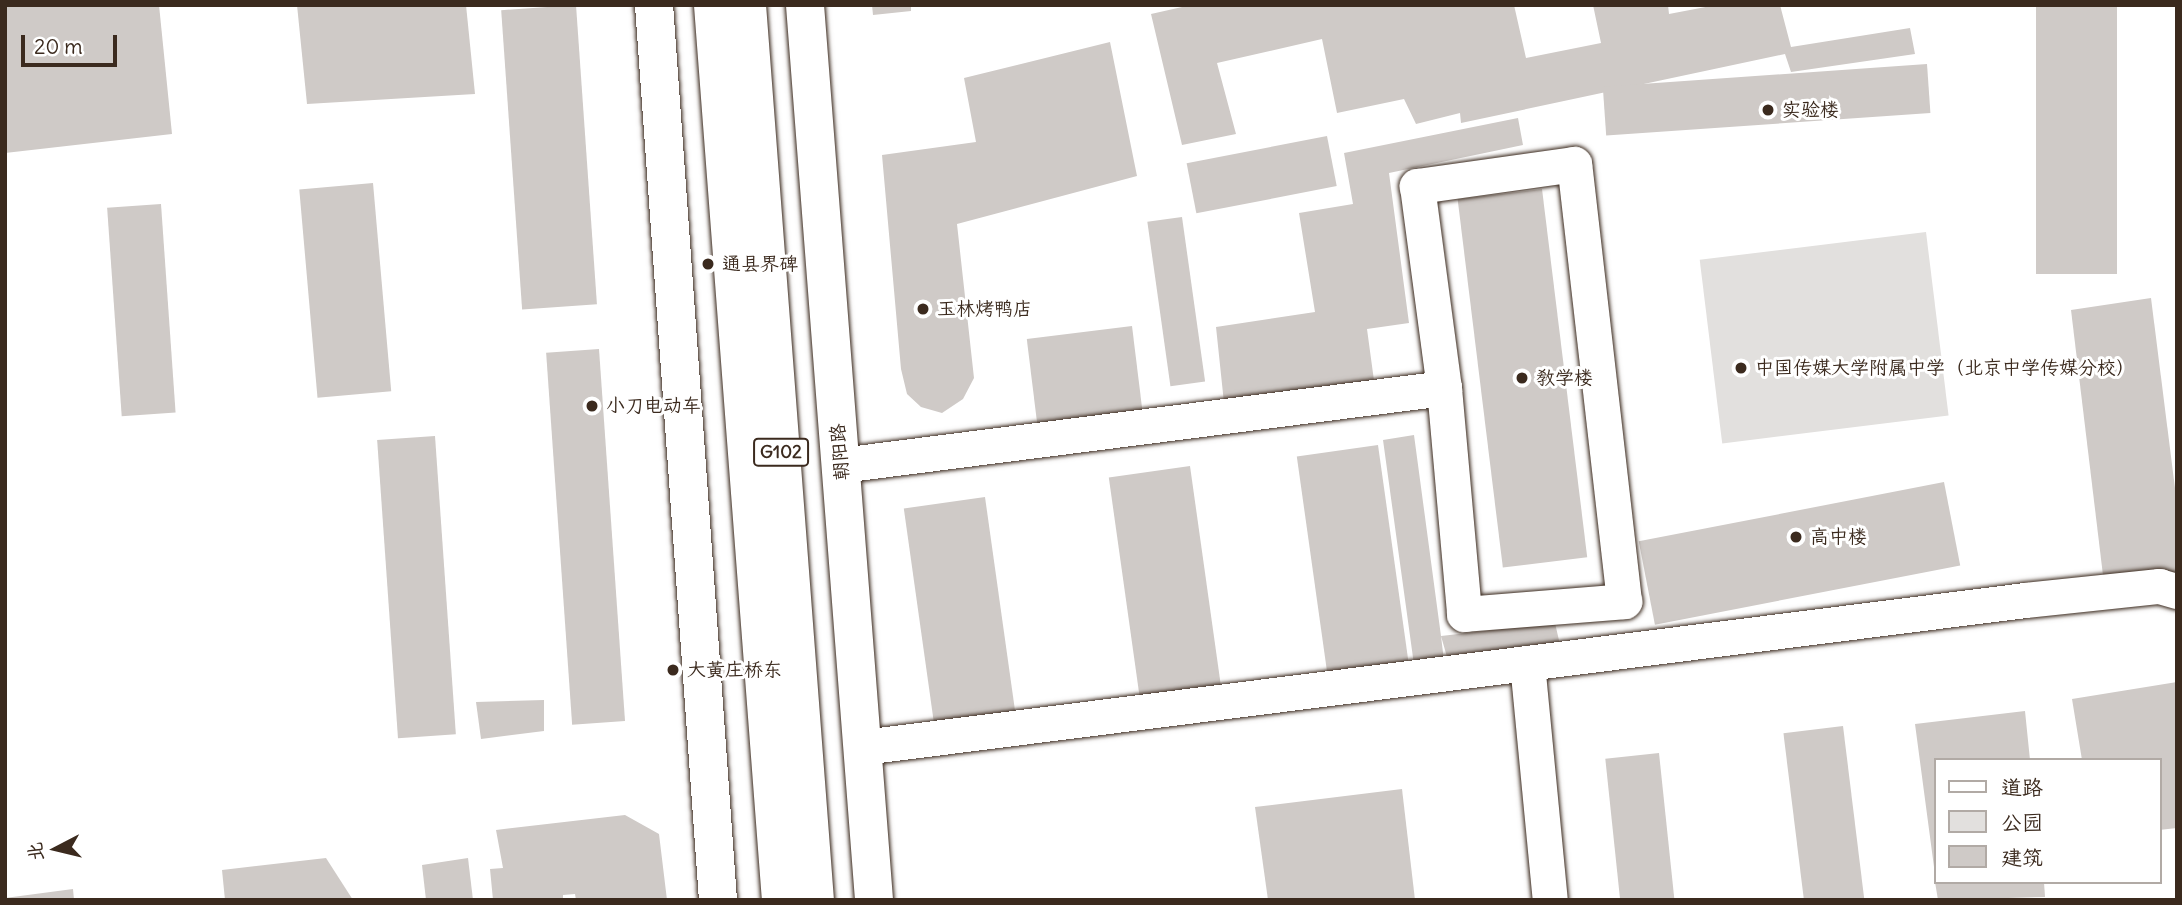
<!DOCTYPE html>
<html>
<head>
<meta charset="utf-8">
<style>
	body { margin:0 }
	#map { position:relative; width:2182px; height:905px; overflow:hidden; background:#fff; font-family:Delius,"LXGW WenKai TC",sans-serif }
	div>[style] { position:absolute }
	.green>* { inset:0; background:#e2e0de; transform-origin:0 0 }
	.building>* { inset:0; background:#cfcac7; transform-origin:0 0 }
	.roads { filter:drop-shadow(0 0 2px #3b2a1e) drop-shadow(0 0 2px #3b2a1e) }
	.street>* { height:35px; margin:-17.5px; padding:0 17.5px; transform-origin:17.5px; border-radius:17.5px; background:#fff }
	.secondary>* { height:38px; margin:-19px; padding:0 19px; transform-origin:19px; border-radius:19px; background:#fff }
	.highway>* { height:38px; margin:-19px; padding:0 19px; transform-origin:19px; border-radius:19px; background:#fff }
	.dots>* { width:19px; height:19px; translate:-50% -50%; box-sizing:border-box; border:4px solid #fff; border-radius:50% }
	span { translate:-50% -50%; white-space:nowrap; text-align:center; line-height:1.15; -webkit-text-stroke:6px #fff; paint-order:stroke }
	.shield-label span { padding:2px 5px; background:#fff; border:2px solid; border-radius:5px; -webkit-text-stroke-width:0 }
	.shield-label { font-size:18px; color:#3b2a1e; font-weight:700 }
	.poi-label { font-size:19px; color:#3b2a1e }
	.left { translate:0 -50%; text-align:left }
	.street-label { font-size:19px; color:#3b2a1e }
	.frame { position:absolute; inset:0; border:7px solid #3b2a1e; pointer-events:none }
	.legend { position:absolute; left:1934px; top:758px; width:228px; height:126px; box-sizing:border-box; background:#fff; border:2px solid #b1aaa5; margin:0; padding:9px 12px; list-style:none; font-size:21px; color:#3b2a1e }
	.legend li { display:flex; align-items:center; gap:14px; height:35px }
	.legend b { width:35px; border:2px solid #b1aaa5 }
	.north { position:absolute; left:21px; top:814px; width:70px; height:70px; -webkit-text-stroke:5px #fff; paint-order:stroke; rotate:263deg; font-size:19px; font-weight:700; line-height:28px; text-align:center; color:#3b2a1e }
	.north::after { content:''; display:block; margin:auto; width:24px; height:32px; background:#3b2a1e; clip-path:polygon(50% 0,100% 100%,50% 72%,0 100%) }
	.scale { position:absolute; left:21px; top:35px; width:96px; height:32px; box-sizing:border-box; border:4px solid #3b2a1e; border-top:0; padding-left:9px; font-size:21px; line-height:24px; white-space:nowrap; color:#3b2a1e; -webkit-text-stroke:5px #fff; paint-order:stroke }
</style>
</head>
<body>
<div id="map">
	<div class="green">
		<i style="left:1926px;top:232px;width:185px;height:228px;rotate:83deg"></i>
	</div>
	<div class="building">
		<i style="clip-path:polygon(5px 5px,159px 5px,172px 134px,5px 153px)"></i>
		<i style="clip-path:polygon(297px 5px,466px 5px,475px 94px,307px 104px)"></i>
		<i style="left:576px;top:5px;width:300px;height:75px;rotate:86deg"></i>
		<i style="clip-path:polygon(872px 5px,911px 5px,911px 11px,873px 15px)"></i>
		<i style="clip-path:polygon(1191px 5px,1514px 5px,1526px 58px,1601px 43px,1593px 5px,1668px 5px,1669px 14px,1716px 5px,1780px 5px,1791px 47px,1910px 28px,1915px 54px,1791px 72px,1785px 54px,1461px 123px,1460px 113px,1416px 124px,1404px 99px,1337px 113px,1322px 39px,1217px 63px,1236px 134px,1182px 145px,1151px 14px)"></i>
		<i style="left:2036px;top:5px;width:81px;height:269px"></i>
		<i style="clip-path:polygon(1110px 42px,1137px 176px,957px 224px,974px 378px,963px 399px,942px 413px,921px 407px,907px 394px,901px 369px,882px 155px,976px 142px,964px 78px)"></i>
		<i style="left:1927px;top:64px;width:49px;height:325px;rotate:86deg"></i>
		<i style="clip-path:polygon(1518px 118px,1523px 145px,1389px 173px,1409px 323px,1367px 329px,1375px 388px,1224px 403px,1216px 327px,1315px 312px,1299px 213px,1353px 204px,1344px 153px)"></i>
		<i style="left:1327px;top:136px;width:51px;height:143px;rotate:79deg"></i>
		<i style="left:373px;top:183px;width:209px;height:74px;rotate:85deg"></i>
		<i style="left:1542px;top:189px;width:371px;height:85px;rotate:83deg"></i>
		<i style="left:161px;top:204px;width:209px;height:54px;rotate:86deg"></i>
		<i style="left:1182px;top:217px;width:166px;height:35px;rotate:82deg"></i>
		<i style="clip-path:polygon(2151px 298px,2177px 504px,2177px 582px,2105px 592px,2071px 310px)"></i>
		<i style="left:1132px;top:326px;width:91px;height:106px;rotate:83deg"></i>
		<i style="left:599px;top:349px;width:373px;height:53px;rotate:86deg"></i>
		<i style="clip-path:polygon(1414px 435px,1441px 636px,1555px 623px,1561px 649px,1449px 664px,1441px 636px,1445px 669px,1415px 672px,1383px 440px)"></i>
		<i style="left:435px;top:436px;width:299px;height:58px;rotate:86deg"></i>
		<i style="left:1378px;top:445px;width:234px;height:82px;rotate:82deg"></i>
		<i style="left:1190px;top:466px;width:233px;height:82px;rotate:82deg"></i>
		<i style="left:1944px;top:482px;width:85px;height:311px;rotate:79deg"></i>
		<i style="left:985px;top:497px;width:233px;height:82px;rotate:82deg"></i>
		<i style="clip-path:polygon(2177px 682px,2177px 828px,2159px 830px,2159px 760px,2082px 760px,2072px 699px)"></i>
		<i style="clip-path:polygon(544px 700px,544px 731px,481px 739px,476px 702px)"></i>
		<i style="clip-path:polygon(2025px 711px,2030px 760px,1935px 760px,1934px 867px,1915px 724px)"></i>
		<i style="left:1843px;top:726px;width:175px;height:60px;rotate:83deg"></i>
		<i style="left:1659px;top:753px;width:148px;height:54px;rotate:84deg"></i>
		<i style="clip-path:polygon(1402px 789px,1415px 900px,1268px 900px,1255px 807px)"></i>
		<i style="clip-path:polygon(625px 815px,659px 834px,667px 900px,576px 900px,575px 894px,563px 895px,563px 900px,493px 900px,490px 869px,503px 868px,496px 830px)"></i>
		<i style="clip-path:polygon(326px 858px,353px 900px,225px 900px,222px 870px)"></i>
		<i style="clip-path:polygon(468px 858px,473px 900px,426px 900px,422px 865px)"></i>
		<i style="clip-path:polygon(1935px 882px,2044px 882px,2045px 897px,1938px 900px)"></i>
		<i style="clip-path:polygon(73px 889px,74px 900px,5px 900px,5px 898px)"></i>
	</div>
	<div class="roads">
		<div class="street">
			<i style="left:841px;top:465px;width:608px;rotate:-7.28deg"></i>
			<i style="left:1444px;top:388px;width:227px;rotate:84.9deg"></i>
			<i style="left:1464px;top:614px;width:161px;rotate:-4.6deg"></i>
			<i style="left:1624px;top:601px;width:440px;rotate:-96.5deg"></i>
			<i style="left:1574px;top:164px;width:159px;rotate:172deg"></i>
			<i style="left:1417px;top:186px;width:204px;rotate:82.4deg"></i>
			<i style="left:1527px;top:663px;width:238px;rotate:84.5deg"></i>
			<i style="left:863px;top:747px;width:1171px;rotate:-7.21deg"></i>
			<i style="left:2025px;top:600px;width:135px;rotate:-6deg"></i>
			<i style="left:2159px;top:586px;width:19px;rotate:16deg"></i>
		</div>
		<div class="secondary">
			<i style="left:654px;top:5px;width:897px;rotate:85.91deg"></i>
			<i style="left:805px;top:5px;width:898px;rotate:85.59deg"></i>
		</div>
		<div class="highway">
			<i style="left:713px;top:5px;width:898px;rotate:85.66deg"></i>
			<i style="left:747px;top:5px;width:898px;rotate:85.66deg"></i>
		</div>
	</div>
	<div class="dots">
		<i style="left:1768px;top:110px;background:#3b2a1e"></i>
		<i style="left:708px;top:264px;background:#3b2a1e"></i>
		<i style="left:923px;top:309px;background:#3b2a1e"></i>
		<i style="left:1741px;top:368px;background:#3b2a1e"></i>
		<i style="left:1522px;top:378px;background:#3b2a1e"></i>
		<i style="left:592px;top:406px;background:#3b2a1e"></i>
		<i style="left:1796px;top:537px;background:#3b2a1e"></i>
		<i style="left:673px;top:670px;background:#3b2a1e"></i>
	</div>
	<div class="shield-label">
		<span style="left:781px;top:452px">G102</span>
	</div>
	<div class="poi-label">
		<span class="left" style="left:1782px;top:110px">实验楼</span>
		<span class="left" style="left:722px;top:264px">通县界碑</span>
		<span class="left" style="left:937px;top:309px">玉林烤鸭店</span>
		<span class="left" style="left:1755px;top:368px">中国传媒大学附属中学（北京中学传媒分校）</span>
		<span class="left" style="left:1536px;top:378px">教学楼</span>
		<span class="left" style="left:606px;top:406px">小刀电动车</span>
		<span class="left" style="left:1810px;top:537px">高中楼</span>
		<span class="left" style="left:687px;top:670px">大黄庄桥东</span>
	</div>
	<div class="street-label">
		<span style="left:840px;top:452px;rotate:-95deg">朝阳路</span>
	</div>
	<div class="frame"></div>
	<ul class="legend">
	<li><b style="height:9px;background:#fff"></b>道路</li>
	<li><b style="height:19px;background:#e2e0de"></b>公园</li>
	<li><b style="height:19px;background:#cfcac7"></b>建筑</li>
	</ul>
	<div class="north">北</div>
	<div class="scale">20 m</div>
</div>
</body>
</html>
